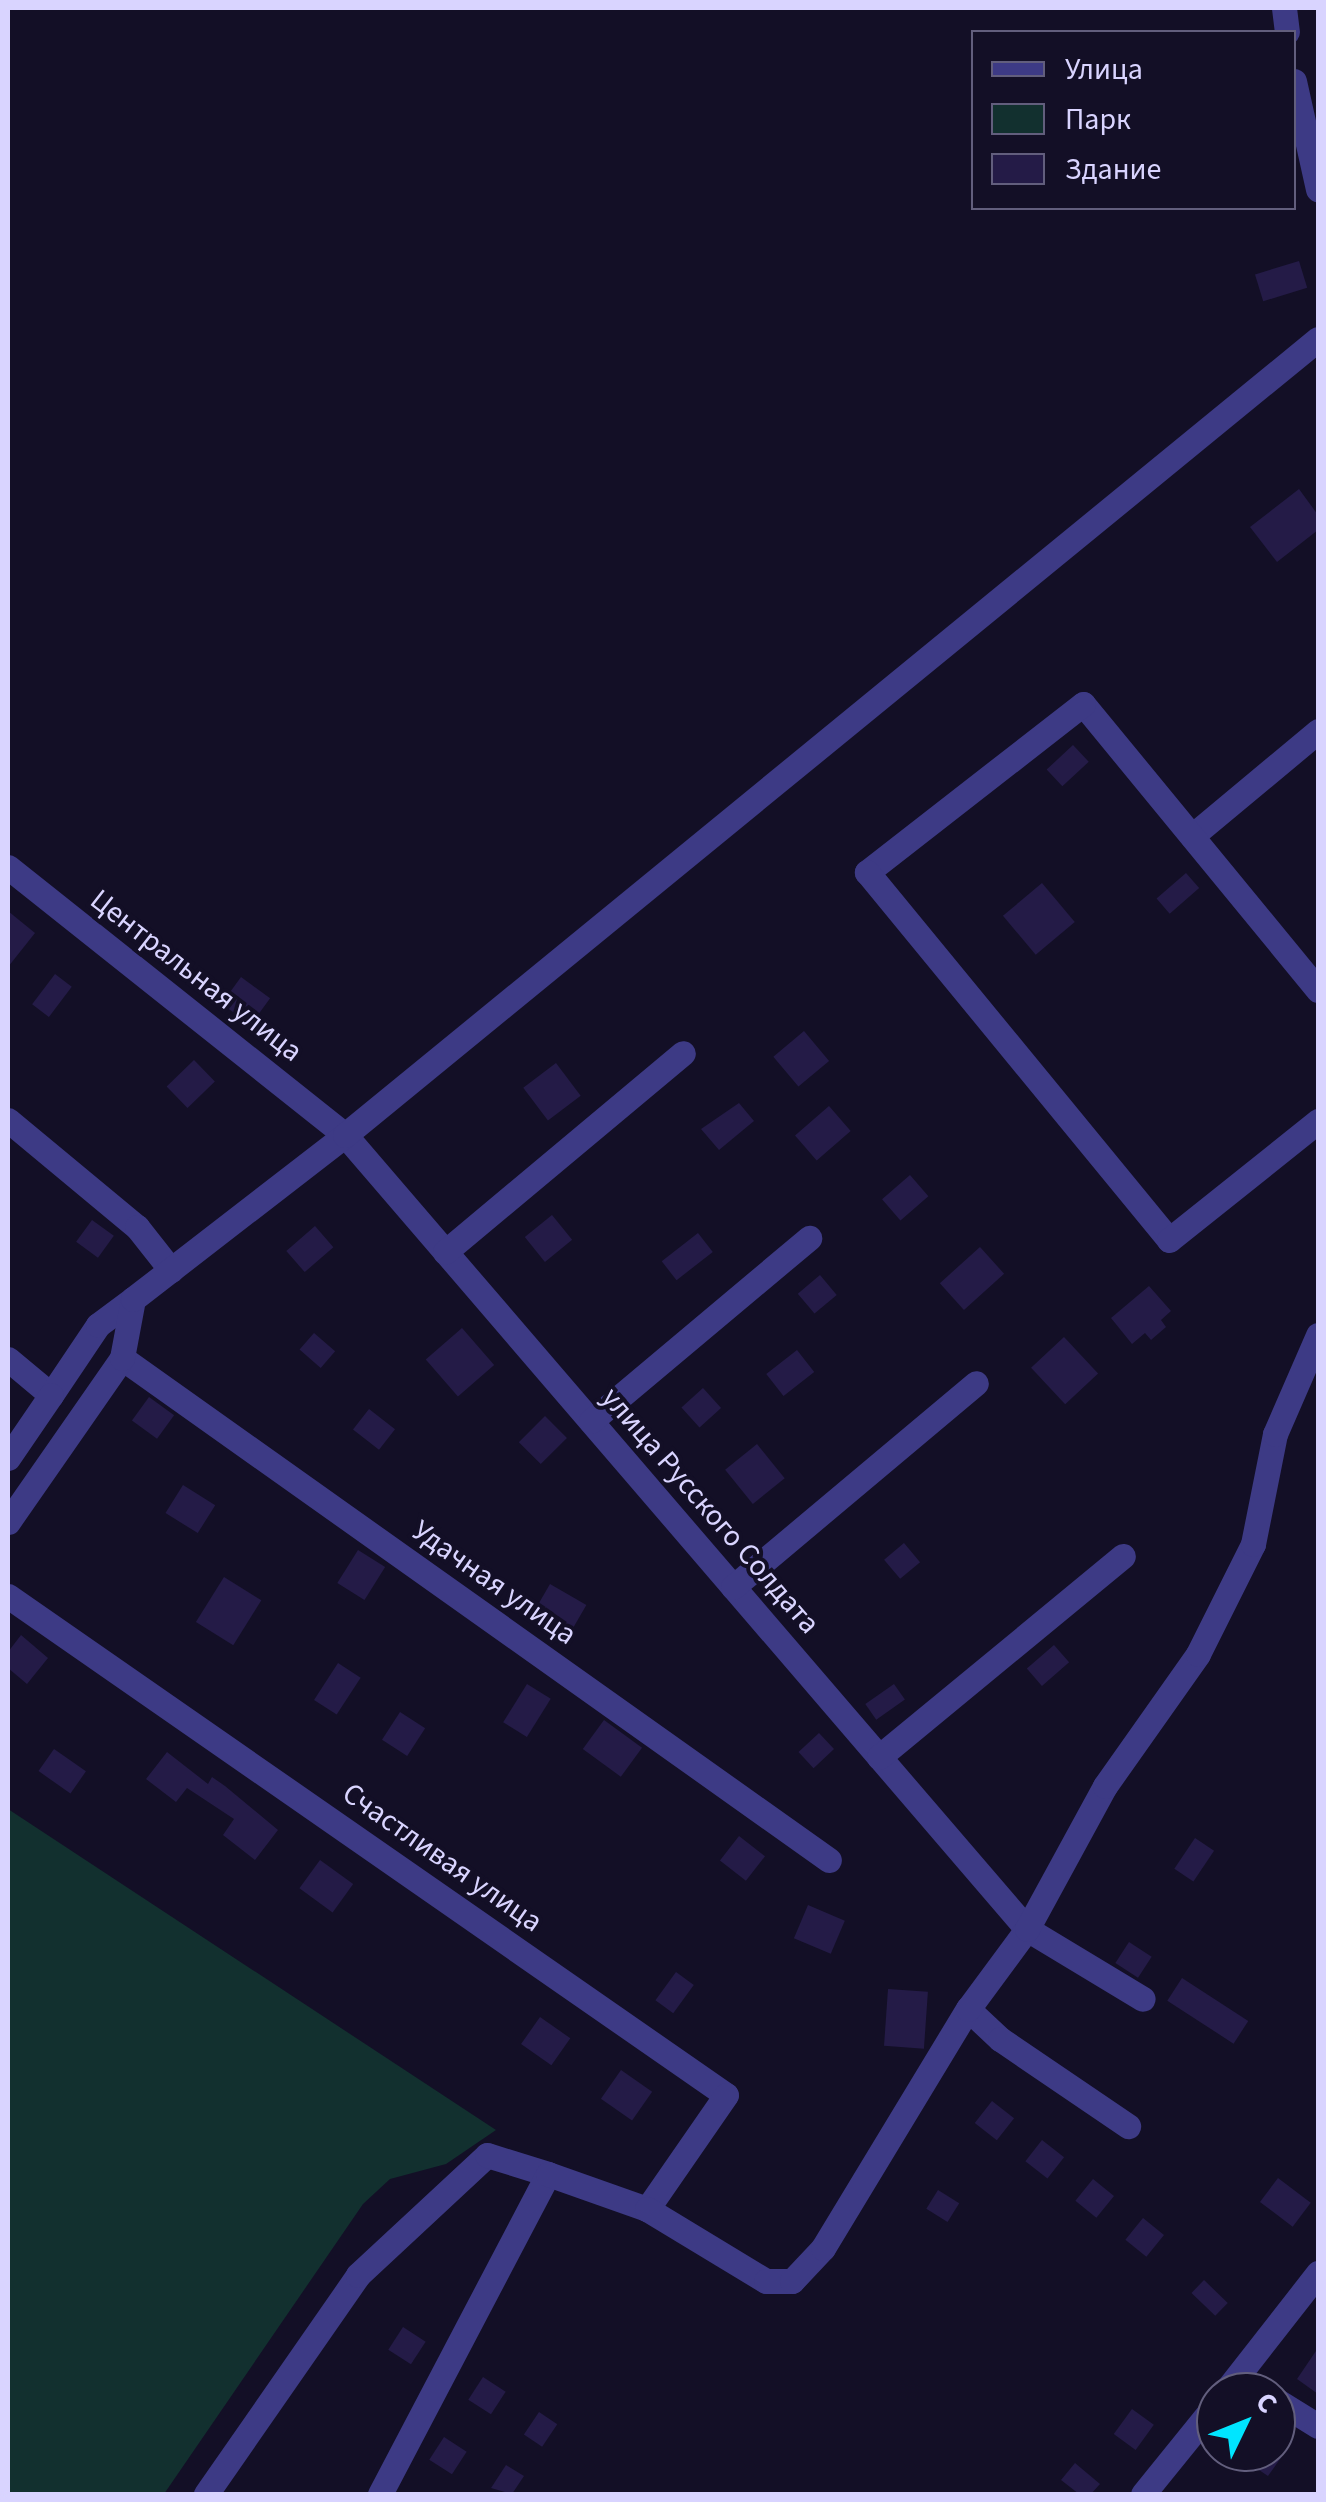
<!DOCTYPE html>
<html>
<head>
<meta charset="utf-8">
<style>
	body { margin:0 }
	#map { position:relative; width:1326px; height:2502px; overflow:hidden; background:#130f26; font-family:"Source Sans 3",sans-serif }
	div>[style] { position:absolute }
	.green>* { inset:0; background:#12302f }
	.building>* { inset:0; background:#241b47; transform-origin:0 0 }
	.minor>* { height:25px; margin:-12.5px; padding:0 12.5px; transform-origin:12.5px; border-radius:12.5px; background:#3d3a85 }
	span { translate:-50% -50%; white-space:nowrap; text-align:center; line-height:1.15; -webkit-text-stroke:8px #130f26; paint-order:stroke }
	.street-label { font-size:30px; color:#d9d4ff }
	.frame { position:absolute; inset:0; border:10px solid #d9d4ff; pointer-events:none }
	.legend { position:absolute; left:971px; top:30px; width:325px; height:180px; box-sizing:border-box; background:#130f26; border:2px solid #625e7d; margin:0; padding:12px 18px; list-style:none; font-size:30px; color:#d9d4ff }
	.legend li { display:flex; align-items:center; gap:20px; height:50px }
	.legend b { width:50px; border:2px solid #625e7d }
	.north { position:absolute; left:1196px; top:2372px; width:100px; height:100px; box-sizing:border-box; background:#130f26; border:2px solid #625e7d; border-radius:50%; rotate:47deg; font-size:28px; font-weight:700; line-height:40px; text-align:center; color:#d9d4ff }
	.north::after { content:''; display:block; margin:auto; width:35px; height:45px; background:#00e5ff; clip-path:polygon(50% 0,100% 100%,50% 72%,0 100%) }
</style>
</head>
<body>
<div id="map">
	<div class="green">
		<i style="clip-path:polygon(8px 1809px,496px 2130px,446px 2164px,390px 2179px,363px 2204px,164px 2494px,8px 2494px)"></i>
	</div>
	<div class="building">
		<i style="left:1299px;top:261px;width:28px;height:46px;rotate:73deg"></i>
		<i style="clip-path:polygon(1299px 489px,1318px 515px,1318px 530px,1277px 562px,1250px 527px)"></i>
		<i style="left:1073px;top:745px;width:23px;height:36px;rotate:47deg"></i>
		<i style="left:1186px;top:873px;width:20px;height:39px;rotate:49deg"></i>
		<i style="left:1042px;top:883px;width:51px;height:51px;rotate:50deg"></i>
		<i style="clip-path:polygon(8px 911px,35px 933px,8px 967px)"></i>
		<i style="left:55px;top:974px;width:21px;height:38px;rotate:37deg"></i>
		<i style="left:241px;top:977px;width:36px;height:33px;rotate:36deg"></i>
		<i style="left:804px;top:1031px;width:39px;height:40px;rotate:50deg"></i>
		<i style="left:194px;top:1060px;width:30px;height:38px;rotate:46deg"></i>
		<i style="left:556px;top:1063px;width:41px;height:41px;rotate:53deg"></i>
		<i style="clip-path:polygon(739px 1103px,754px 1121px,719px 1150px,701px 1129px)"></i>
		<i style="left:829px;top:1106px;width:33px;height:45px;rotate:49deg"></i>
		<i style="left:910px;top:1175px;width:28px;height:37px;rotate:49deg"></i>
		<i style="left:552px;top:1215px;width:32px;height:35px;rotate:51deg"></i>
		<i style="left:92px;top:1220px;width:27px;height:27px;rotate:36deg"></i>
		<i style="left:315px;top:1226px;width:28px;height:38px;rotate:49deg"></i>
		<i style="left:698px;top:1233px;width:24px;height:46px;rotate:52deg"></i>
		<i style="left:980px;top:1247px;width:36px;height:54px;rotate:48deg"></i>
		<i style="left:820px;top:1275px;width:26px;height:29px;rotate:50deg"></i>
		<i style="clip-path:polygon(1149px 1286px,1171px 1311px,1161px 1320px,1166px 1327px,1151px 1340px,1145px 1333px,1132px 1344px,1111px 1318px)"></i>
		<i style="left:462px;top:1328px;width:49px;height:48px;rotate:49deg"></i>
		<i style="left:314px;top:1333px;width:28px;height:22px;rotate:41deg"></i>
		<i style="left:1064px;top:1337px;width:50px;height:45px;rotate:47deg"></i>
		<i style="left:797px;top:1350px;width:28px;height:39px;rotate:52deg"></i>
		<i style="left:703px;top:1388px;width:27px;height:29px;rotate:48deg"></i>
		<i style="left:149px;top:1397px;width:31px;height:29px;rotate:36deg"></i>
		<i style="left:369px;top:1409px;width:33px;height:26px;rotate:38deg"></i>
		<i style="left:545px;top:1416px;width:31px;height:37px;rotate:45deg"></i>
		<i style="left:757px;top:1444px;width:44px;height:41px;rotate:51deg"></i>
		<i style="left:183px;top:1485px;width:38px;height:33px;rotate:32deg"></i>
		<i style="left:904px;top:1543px;width:25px;height:26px;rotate:50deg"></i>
		<i style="left:358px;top:1550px;width:32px;height:39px;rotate:32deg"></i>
		<i style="left:224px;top:1577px;width:44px;height:53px;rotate:32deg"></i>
		<i style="left:550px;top:1584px;width:42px;height:31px;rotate:30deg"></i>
		<i style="clip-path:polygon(21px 1635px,48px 1658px,27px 1684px,8px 1668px,8px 1652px)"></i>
		<i style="left:1054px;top:1645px;width:23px;height:36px;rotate:49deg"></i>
		<i style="left:338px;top:1663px;width:27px;height:44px;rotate:33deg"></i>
		<i style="left:527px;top:1684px;width:28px;height:45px;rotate:32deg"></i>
		<i style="left:894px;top:1684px;width:19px;height:35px;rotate:55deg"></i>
		<i style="left:400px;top:1712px;width:30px;height:33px;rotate:33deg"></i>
		<i style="left:604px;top:1720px;width:47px;height:36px;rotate:36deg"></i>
		<i style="left:819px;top:1733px;width:22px;height:28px;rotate:47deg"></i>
		<i style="left:54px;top:1749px;width:39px;height:27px;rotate:35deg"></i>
		<i style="clip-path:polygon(167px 1752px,208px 1784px,212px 1777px,225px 1786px,278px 1830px,255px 1860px,223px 1835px,234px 1819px,187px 1788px,176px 1802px,146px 1779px)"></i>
		<i style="left:739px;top:1836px;width:33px;height:31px;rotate:38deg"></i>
		<i style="left:1195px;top:1838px;width:23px;height:37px;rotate:34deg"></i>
		<i style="left:320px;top:1860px;width:41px;height:35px;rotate:36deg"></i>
		<i style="left:808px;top:1905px;width:40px;height:36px;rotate:23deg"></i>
		<i style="left:1129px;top:1942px;width:27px;height:25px;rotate:33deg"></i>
		<i style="left:676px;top:1972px;width:22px;height:35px;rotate:36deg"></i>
		<i style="left:1182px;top:1978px;width:79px;height:27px;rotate:33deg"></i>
		<i style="left:888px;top:1989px;width:40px;height:57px;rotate:4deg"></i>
		<i style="left:540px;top:2017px;width:37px;height:33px;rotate:35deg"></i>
		<i style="left:621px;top:2070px;width:38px;height:35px;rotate:35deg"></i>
		<i style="left:992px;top:2101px;width:28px;height:28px;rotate:38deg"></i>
		<i style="left:1042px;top:2140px;width:28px;height:27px;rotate:38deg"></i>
		<i style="left:1278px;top:2178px;width:41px;height:30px;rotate:37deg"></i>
		<i style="left:1093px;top:2179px;width:27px;height:28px;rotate:39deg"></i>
		<i style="left:938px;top:2190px;width:25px;height:22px;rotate:32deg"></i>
		<i style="left:1143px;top:2218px;width:27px;height:28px;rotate:39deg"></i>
		<i style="left:1204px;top:2280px;width:33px;height:18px;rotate:44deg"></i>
		<i style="left:403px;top:2327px;width:27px;height:27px;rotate:33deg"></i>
		<i style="clip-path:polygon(1318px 2348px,1318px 2394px,1297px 2379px)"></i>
		<i style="left:483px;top:2377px;width:27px;height:27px;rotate:33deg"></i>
		<i style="left:1132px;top:2409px;width:27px;height:31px;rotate:36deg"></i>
		<i style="left:539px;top:2412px;width:22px;height:27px;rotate:34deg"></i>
		<i style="left:444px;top:2437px;width:27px;height:27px;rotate:33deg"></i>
		<i style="clip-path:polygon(1232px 2452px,1285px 2452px,1268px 2476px)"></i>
		<i style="clip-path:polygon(1075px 2463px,1100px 2484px,1091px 2494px,1079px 2494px,1061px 2480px)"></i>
		<i style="clip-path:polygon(506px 2465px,524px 2476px,512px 2494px,491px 2488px)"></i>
	</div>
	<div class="minor">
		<i style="left:1284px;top:8px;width:24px;rotate:83deg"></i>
		<i style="left:1294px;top:81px;width:111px;rotate:77.5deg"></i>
		<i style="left:1192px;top:836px;width:164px;rotate:-39.8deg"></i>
		<i style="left:8px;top:867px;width:431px;rotate:38.5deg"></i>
		<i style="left:345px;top:1135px;width:1047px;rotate:49.34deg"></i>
		<i style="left:1027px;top:1929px;width:135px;rotate:31.1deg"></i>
		<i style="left:1318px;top:990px;width:370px;rotate:-129.4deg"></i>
		<i style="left:1083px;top:704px;width:274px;rotate:142.1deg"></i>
		<i style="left:867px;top:872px;width:476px;rotate:50.6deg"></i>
		<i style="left:1169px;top:1240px;width:191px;rotate:-38.6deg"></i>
		<i style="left:8px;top:1120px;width:168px;rotate:39.7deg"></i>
		<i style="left:137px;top:1227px;width:55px;rotate:51.7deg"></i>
		<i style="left:445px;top:1252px;width:310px;rotate:-39.9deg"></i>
		<i style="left:122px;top:1358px;width:867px;rotate:35.38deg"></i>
		<i style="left:8px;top:1359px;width:56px;rotate:39.9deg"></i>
		<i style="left:51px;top:1395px;width:84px;rotate:-56.1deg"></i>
		<i style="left:98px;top:1325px;width:44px;rotate:-36.6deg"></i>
		<i style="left:591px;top:1421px;width:285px;rotate:-40deg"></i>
		<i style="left:8px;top:1458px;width:76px;rotate:-55.7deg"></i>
		<i style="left:8px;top:1522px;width:200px;rotate:-55.2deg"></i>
		<i style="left:122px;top:1358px;width:60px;rotate:-79.4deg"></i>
		<i style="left:133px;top:1299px;width:268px;rotate:-37.7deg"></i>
		<i style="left:345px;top:1135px;width:1257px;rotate:-39.29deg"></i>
		<i style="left:733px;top:1587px;width:317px;rotate:-40deg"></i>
		<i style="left:8px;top:1596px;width:874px;rotate:34.8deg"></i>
		<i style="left:726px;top:2095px;width:139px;rotate:124.7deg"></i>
		<i style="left:879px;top:1757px;width:316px;rotate:-39.5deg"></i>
		<i style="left:968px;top:2009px;width:44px;rotate:43.2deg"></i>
		<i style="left:1000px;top:2039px;width:155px;rotate:34.2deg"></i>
		<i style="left:1225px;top:2392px;width:151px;rotate:-52deg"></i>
		<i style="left:1276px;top:2400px;width:49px;rotate:31.8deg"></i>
		<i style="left:206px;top:2494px;width:267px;rotate:-55.2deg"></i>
		<i style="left:358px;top:2275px;width:176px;rotate:-42.9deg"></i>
		<i style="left:487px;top:2155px;width:64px;rotate:17.3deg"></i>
		<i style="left:380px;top:2494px;width:361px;rotate:-62.3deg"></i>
		<i style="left:548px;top:2174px;width:105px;rotate:19.5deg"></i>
		<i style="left:647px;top:2209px;width:139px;rotate:31.2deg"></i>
		<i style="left:766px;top:2281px;width:26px"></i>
		<i style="left:792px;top:2281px;width:45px;rotate:-46.8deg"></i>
		<i style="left:823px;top:2248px;width:280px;rotate:-58.8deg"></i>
		<i style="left:968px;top:2009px;width:99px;rotate:-53.6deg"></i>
		<i style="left:1027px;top:1929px;width:163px;rotate:-61.4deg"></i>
		<i style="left:1105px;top:1786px;width:161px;rotate:-54.8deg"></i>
		<i style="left:1198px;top:1654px;width:123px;rotate:-63.4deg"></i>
		<i style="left:1253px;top:1544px;width:112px;rotate:-78.7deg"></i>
		<i style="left:1275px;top:1434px;width:108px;rotate:-66.5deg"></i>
		<i style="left:1143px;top:2494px;width:116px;rotate:-51deg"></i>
	</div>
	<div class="street-label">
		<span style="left:196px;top:976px;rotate:38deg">Центральная улица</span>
		<span style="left:710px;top:1511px;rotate:49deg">улица Русского Солдата</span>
		<span style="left:494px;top:1583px;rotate:35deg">Удачная улица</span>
		<span style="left:442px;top:1858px;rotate:35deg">Счастливая улица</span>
	</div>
	<div class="frame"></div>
	<ul class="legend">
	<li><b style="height:12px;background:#3d3a85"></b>Улица</li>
	<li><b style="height:28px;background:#12302f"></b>Парк</li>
	<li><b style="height:28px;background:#241b47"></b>Здание</li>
	</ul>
	<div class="north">С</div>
</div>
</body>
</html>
